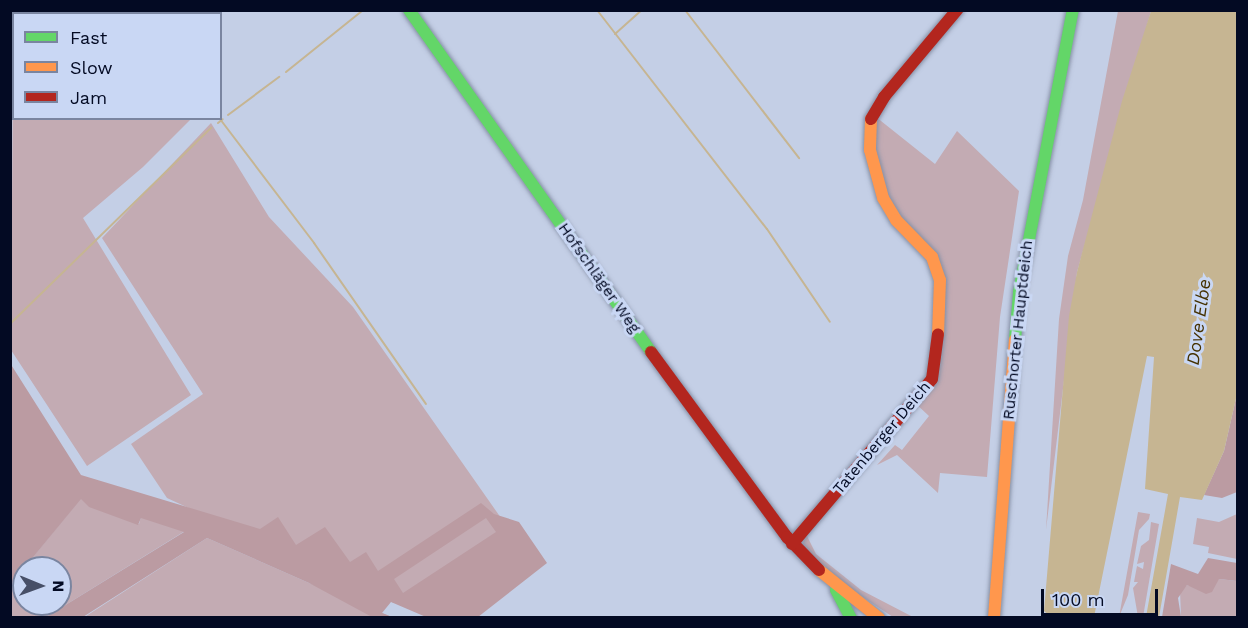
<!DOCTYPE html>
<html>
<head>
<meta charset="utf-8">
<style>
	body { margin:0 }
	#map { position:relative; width:1248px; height:628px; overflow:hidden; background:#c4cfe6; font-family:"Work Sans",sans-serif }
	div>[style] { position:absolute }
	.green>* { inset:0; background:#c3abb3 }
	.forest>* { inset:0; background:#bb9ba2 }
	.water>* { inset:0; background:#c6b592 }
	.stream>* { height:2px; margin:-1px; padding:0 1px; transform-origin:1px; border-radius:1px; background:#c6b592 }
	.roads { filter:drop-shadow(0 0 2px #8690a6) drop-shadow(0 0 2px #8690a6) }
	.fast>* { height:12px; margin:-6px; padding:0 6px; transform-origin:6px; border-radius:6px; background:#63d668 }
	.slow>* { height:12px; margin:-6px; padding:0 6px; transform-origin:6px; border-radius:6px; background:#ff974d }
	.jam>* { height:12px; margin:-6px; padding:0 6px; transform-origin:6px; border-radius:6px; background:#b3261e }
	span { translate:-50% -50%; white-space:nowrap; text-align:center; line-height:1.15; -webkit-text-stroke:6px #c9d7f4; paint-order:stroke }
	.street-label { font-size:16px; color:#030a23 }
	.water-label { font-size:18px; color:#453100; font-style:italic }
	.frame { position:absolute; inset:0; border:12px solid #030a23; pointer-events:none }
	.legend { position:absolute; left:12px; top:12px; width:210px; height:108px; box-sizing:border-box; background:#c9d7f4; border:2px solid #7a85a0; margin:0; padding:8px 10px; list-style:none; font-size:18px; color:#030a23 }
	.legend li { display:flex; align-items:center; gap:12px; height:30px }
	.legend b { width:30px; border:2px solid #7a85a0 }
	.north { position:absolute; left:12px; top:556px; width:60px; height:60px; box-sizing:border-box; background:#c9d7f4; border:2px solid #7a85a0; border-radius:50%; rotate:91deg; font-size:16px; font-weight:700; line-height:24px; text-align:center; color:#030a23 }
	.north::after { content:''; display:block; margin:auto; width:21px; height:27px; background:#474f67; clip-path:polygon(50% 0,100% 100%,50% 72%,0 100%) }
	.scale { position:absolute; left:1041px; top:589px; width:117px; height:27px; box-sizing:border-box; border:3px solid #030a23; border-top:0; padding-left:8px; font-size:18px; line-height:21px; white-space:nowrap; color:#030a23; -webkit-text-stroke:4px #c9d7f4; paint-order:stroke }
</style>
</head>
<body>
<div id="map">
	<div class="green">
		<i style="clip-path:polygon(1118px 11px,1151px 11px,1077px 272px,1046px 530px,1059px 319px,1068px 256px,1083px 200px)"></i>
		<i style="clip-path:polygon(13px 55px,14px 118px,191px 119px,143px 167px,83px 218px,191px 395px,87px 466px,11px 350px)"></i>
		<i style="clip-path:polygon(876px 117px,935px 164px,957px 131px,1019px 191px,1000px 317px,987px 477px,940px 473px,938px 493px,897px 455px,877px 465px,895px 445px,902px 450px,929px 416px,915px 403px,934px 381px,944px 282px,886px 195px,874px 150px,873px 122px)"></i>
		<i style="clip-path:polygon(211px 123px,269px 217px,353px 307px,508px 528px,394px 603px,167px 498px,131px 444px,203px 394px,102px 238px)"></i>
		<i style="clip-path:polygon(evenodd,81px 498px,139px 524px,141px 517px,185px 531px,46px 617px,11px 618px,11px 584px,81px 498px,24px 568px,60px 568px,60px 604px,24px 604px,24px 568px)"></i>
		<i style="clip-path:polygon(1138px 512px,1150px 514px,1149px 519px,1139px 530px,1128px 595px,1119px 617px)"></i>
		<i style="clip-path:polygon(1237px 514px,1237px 559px,1208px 553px,1209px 547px,1193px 544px,1197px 518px,1219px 522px)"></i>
		<i style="clip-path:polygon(1151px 522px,1159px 524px,1143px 617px,1138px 617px,1133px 588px,1138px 582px,1134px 582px,1137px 566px,1143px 569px,1144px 562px,1137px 564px,1141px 546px,1149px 540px)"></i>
		<i style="clip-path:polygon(805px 532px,816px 554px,861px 590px,913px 617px,893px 617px,832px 577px,803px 545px)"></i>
		<i style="clip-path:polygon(207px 538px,309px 583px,392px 617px,83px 618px)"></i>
		<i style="clip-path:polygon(1219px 579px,1237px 581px,1237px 617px,1181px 617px,1180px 591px,1187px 585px,1198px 588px)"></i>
	</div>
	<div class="forest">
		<i style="clip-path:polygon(evenodd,10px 363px,81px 475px,260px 529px,278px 517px,296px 545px,325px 527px,350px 562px,366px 552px,378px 571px,481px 503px,494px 514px,519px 522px,547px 563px,478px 617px,426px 617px,391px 602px,382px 613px,392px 617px,372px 617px,309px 583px,207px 538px,83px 617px,46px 617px,184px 532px,141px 518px,138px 525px,89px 507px,81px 499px,11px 584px,10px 363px,486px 518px,496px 532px,403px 593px,394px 579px,486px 518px)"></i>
		<i style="clip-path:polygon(1237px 394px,1237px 492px,1222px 498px,1204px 495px,1224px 451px)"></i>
		<i style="clip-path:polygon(1208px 558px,1237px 563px,1237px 581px,1219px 579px,1212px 592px,1206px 594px,1187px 585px,1178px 598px,1181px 617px,1162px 617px,1171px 564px,1198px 574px)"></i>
	</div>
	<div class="water">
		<i style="clip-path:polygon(1151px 11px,1237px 11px,1237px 394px,1224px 451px,1202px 500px,1180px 497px,1159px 617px,1146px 617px,1168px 494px,1145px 489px,1154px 357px,1147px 356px,1094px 617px,1051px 617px,1044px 611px,1069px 316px,1077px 272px,1122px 101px)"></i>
	</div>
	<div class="stream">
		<i style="left:135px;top:10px;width:4px;rotate:63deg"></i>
		<i style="left:597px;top:10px;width:277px;rotate:52.2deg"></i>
		<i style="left:767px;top:229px;width:112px;rotate:55.9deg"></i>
		<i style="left:685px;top:10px;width:187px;rotate:52.4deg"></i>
		<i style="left:45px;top:14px;width:8px;rotate:-30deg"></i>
		<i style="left:10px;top:31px;width:4px;rotate:-14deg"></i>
		<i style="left:615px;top:34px;width:36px;rotate:-42deg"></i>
		<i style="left:286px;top:72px;width:99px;rotate:-38.8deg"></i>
		<i style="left:228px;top:115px;width:64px;rotate:-36.7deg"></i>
		<i style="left:220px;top:119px;width:156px;rotate:52.8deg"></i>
		<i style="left:314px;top:243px;width:196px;rotate:55.2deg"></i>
		<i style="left:218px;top:123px;width:6px;rotate:-39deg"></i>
		<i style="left:10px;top:324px;width:281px;rotate:-44.3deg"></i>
	</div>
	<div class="roads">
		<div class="fast">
			<i style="left:409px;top:10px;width:419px;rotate:54.7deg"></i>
			<i style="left:1015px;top:340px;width:48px;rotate:-85.2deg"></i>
			<i style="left:1019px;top:292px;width:287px;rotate:-79.2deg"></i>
			<i style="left:836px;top:590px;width:32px;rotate:62deg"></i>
		</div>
		<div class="slow">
			<i style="left:871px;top:119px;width:31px;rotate:92deg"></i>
			<i style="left:870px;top:150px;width:50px;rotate:74.8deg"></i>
			<i style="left:883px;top:198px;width:26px;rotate:59deg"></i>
			<i style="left:896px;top:220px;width:52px;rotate:45.8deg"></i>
			<i style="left:932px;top:257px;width:24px;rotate:71deg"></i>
			<i style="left:940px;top:280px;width:54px;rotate:92.1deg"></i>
			<i style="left:819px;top:570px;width:77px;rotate:38.7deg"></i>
			<i style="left:994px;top:618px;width:279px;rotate:-85.7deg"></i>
		</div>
		<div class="jam">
			<i style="left:871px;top:119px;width:26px;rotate:-59deg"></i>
			<i style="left:884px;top:97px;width:114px;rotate:-50deg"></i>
			<i style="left:651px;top:352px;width:230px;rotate:53.7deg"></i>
			<i style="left:787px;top:537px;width:46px;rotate:45.9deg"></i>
			<i style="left:792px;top:544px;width:216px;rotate:-49.7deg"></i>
			<i style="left:932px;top:379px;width:45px;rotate:-82.4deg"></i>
		</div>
	</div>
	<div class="street-label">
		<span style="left:599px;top:278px;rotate:55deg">Hofschläger Weg</span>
		<span style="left:1018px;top:330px;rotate:-84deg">Ruschorter Hauptdeich</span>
		<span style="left:882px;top:438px;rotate:-50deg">Tatenberger Deich</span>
	</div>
	<div class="water-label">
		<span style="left:1199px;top:322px;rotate:-82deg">Dove Elbe</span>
	</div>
	<div class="frame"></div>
	<ul class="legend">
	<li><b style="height:8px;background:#63d668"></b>Fast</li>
	<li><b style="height:8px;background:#ff974d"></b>Slow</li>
	<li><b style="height:8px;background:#b3261e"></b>Jam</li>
	</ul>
	<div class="north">N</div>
	<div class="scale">100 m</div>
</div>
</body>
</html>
